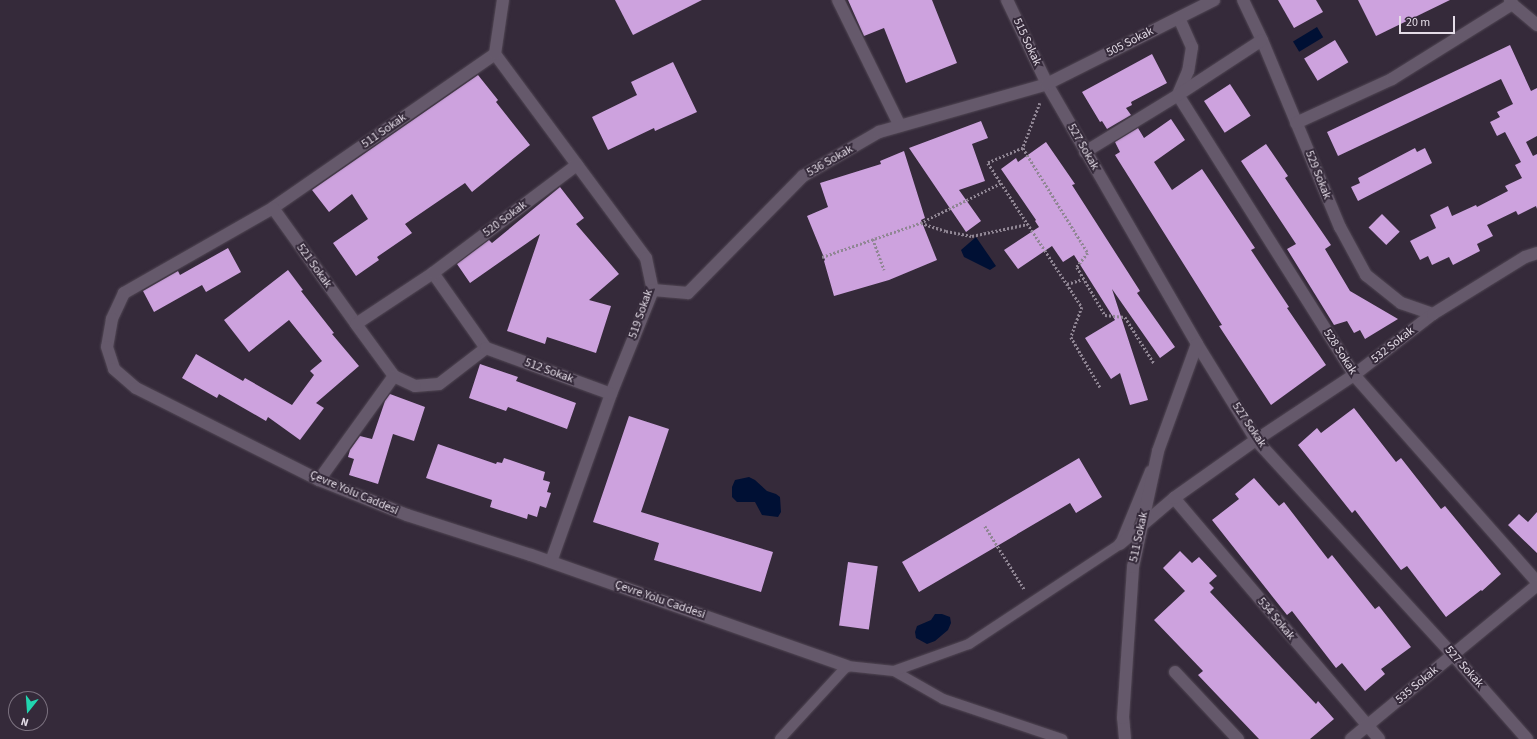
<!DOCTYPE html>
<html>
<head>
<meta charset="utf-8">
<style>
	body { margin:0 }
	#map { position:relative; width:1537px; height:739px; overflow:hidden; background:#352a3a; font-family:"Source Sans 3",sans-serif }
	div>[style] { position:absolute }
	.water>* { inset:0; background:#001034; transform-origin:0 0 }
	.building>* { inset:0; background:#cda2de; transform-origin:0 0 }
	.path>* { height:2.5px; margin-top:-1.25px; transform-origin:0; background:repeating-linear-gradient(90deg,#908694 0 2px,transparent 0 4px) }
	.roads { filter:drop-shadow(0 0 1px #514754) drop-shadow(0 0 1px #514754) }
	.lane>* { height:10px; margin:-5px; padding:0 5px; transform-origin:5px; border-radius:5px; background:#65596b }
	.street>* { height:12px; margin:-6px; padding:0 6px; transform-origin:6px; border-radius:6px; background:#65596b }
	span { translate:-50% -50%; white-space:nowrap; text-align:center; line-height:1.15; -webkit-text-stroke:4px #352a3a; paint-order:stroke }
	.street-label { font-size:12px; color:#e4dce7 }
	.north { position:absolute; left:8px; top:691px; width:40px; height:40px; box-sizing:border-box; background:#352a3a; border:1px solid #7b717f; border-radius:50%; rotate:197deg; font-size:11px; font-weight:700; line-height:16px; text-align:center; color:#e4dce7 }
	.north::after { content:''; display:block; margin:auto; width:14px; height:18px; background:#21d5af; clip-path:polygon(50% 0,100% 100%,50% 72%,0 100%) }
	.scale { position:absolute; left:1399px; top:16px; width:56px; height:18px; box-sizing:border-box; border:2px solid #e4dce7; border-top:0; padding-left:5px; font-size:12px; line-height:14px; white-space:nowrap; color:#e4dce7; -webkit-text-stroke:3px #352a3a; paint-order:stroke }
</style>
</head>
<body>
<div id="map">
	<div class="water">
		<i style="left:1317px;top:27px;width:12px;height:28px;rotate:59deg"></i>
		<i style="clip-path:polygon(976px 237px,996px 266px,990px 270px,964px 257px,961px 250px)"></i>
		<i style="clip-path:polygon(749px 477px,755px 480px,767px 491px,776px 494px,780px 497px,781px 512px,778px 517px,762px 515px,755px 502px,737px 502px,732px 497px,732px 487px,735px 480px)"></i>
		<i style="clip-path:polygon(935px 614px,942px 614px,950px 617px,951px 623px,948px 630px,935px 641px,927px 644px,916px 638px,915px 632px,917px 626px,931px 620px)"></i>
	</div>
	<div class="building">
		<i style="clip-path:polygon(615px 0,702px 0,633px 35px)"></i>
		<i style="clip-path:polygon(848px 0,932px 0,957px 63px,906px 83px,884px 28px,864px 36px)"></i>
		<i style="clip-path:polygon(1278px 0,1316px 0,1323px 12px,1294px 28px)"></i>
		<i style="clip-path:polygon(1358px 0,1450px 0,1376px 36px)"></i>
		<i style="left:1335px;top:40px;width:26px;height:36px;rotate:59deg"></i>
		<i style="clip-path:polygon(1510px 45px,1531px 91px,1537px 88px,1537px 136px,1526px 142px,1533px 156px,1537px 154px,1537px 209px,1536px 206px,1518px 215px,1516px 211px,1487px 225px,1493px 236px,1477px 244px,1480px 251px,1453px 265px,1449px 257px,1432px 265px,1428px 256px,1420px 260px,1410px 241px,1436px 228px,1430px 215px,1448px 206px,1452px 216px,1476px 205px,1477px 207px,1508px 191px,1505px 186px,1522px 178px,1515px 165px,1521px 162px,1505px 132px,1497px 136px,1490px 122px,1500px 117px,1497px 112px,1513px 104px,1501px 79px,1338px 156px,1327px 132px)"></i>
		<i style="clip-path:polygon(1152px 54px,1167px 83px,1131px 102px,1132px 105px,1126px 108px,1131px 115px,1107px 129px,1102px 121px,1100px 122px,1082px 92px)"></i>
		<i style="clip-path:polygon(673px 62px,697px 112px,655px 131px,654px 128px,608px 150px,592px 117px,637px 95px,631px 82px)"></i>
		<i style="clip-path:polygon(478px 75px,498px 100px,496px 102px,530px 145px,472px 192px,465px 183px,405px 224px,412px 233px,377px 257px,379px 260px,356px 276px,333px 243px,368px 219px,352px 194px,329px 212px,312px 190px)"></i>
		<i style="left:1230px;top:84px;width:38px;height:31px;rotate:57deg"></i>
		<i style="clip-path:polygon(1171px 119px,1185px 140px,1154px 162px,1172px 190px,1202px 169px,1255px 248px,1251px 250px,1289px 307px,1287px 308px,1326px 365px,1271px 405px,1219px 326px,1222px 325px,1115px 155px,1120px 152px,1115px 142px,1138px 128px,1144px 138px)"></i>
		<i style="clip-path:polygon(981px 121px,988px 138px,972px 144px,985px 181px,959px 190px,981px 221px,966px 232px,909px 148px)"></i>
		<i style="clip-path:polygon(1046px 142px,1075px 184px,1072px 185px,1140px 291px,1137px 293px,1175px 347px,1160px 358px,1112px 289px,1148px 400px,1130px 405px,1120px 373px,1111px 379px,1085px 338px,1115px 320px,1074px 255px,1063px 262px,1052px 246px,1018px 269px,1004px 250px,1039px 227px,1035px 221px,1036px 220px,1001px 169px,1016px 158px,1018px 162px)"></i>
		<i style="clip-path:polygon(1266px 144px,1288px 176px,1285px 178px,1331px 245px,1325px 249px,1350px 291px,1398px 319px,1365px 339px,1360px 330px,1354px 333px,1347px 321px,1334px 325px,1287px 249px,1296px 244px,1241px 161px)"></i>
		<i style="clip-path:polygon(1415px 148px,1417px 152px,1425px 148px,1432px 163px,1358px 201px,1351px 187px,1360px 183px,1358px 178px)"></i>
		<i style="clip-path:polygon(904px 151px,925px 218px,921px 220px,937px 260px,889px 280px,834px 296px,824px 261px,825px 260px,807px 216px,828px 207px,820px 183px,881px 164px,880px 161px)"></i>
		<i style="clip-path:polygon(560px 187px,584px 218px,576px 224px,619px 274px,589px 300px,611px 306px,596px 353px,547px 337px,545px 344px,507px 331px,540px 234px,470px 283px,457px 264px,489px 240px,492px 243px)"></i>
		<i style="left:1382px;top:214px;width:25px;height:19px;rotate:45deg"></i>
		<i style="clip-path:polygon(228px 248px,241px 272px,206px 292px,202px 285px,154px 312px,143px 291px,178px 271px,180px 275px)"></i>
		<i style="clip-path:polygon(288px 270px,303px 290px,301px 291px,334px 333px,332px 334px,359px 366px,316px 403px,324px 408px,300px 440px,268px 417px,266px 421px,219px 394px,217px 398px,182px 378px,196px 354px,243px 381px,245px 378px,292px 405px,314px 375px,310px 371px,322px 361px,289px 320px,249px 352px,224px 320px)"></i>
		<i style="clip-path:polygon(480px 364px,518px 377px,516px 381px,576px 403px,567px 429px,508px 407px,506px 411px,469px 398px)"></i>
		<i style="clip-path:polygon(390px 394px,425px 407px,414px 441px,393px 434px,378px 484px,349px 475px,354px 459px,348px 457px,350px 450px,360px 436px,372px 439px,385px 401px)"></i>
		<i style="clip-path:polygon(1354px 408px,1396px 462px,1401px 458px,1441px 509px,1445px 506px,1501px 574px,1482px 591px,1481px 590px,1446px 617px,1407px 566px,1401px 570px,1355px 510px,1352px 513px,1298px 445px,1317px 428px,1321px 433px)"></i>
		<i style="clip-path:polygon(629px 416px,669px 429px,641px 512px,773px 552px,761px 592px,654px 560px,659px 543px,593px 522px)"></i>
		<i style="clip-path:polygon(438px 444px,496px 464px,497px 462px,502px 463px,504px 458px,545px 472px,543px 480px,550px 482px,547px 492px,551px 493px,546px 508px,540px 506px,537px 517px,528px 514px,527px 519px,490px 507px,492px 500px,426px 478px)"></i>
		<i style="clip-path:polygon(1079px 458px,1102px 497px,1076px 513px,1070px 503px,919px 592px,902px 562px)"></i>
		<i style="clip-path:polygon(1254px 478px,1279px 506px,1284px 502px,1328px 559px,1332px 555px,1375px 609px,1379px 606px,1411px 647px,1381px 669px,1385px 674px,1365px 691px,1342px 663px,1336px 668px,1292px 611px,1287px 615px,1212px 520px,1239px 499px,1235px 494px)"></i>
		<i style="clip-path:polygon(1537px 512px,1537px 553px,1508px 525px,1519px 514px,1528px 522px)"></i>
		<i style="clip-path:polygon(1180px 551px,1192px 563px,1199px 557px,1217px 576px,1209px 583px,1214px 588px,1210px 592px,1316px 704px,1318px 701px,1334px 719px,1310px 739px,1259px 739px,1198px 675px,1203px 671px,1154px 620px,1185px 591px,1163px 568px)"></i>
		<i style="left:848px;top:562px;width:30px;height:64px;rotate:8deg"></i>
	</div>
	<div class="path">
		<i style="left:1040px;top:103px;width:48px;rotate:110.7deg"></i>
		<i style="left:1023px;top:148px;width:38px;rotate:157deg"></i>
		<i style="left:988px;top:163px;width:172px;rotate:56.9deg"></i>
		<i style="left:1082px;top:307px;width:32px;rotate:110deg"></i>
		<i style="left:1071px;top:337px;width:58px;rotate:59.9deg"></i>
		<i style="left:1023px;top:148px;width:123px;rotate:58.2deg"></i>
		<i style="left:1088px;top:253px;width:18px;rotate:128deg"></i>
		<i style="left:1077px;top:267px;width:56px;rotate:59.7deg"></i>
		<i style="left:1105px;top:315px;width:20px;rotate:6deg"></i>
		<i style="left:1125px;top:317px;width:54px;rotate:57.8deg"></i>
		<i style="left:921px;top:223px;width:26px;rotate:18deg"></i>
		<i style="left:946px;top:231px;width:26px;rotate:11deg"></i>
		<i style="left:972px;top:236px;width:57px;rotate:-12.1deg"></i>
		<i style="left:873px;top:239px;width:33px;rotate:70deg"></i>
		<i style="left:822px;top:257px;width:104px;rotate:-19.1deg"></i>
		<i style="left:920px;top:223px;width:90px;rotate:-26.3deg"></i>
		<i style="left:1067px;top:284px;width:17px;rotate:-17deg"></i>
		<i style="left:985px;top:526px;width:75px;rotate:58deg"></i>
	</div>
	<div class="roads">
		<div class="lane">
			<i style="left:894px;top:671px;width:56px;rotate:29.7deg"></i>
			<i style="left:943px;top:699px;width:126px;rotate:18.6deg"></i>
			<i style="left:780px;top:739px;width:99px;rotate:-47.5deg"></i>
			<i style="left:847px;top:666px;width:47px;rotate:6.1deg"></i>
			<i style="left:894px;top:671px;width:80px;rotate:-19.8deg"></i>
			<i style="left:969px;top:644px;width:181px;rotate:-33.5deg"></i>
			<i style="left:1120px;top:544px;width:79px;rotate:-67.7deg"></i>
		</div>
		<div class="street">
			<i style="left:838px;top:0;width:140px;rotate:63.8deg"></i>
			<i style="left:1007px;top:0;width:93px;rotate:64.5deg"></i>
			<i style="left:1047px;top:84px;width:300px;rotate:60deg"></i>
			<i style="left:1197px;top:344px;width:113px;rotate:58.4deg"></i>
			<i style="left:1256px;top:440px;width:292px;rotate:47.5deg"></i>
			<i style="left:1453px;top:655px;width:112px;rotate:48.6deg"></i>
			<i style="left:1243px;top:0;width:44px;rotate:64.6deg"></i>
			<i style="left:1262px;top:40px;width:203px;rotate:67.4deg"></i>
			<i style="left:1340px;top:227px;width:55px;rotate:61.6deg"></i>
			<i style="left:1366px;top:275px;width:45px;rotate:38.7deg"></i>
			<i style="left:1401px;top:303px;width:34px;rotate:19deg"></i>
			<i style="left:1510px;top:0;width:4px;rotate:63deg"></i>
			<i style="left:1512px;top:4px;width:33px;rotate:40deg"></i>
			<i style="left:1179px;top:18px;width:32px;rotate:66deg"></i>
			<i style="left:1192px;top:47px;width:24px;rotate:99deg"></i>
			<i style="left:1188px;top:71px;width:26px;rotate:113deg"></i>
			<i style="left:1178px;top:95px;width:331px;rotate:57.8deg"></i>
			<i style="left:1354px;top:375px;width:276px;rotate:48.5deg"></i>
			<i style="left:495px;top:54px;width:270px;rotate:145.3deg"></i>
			<i style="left:273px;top:208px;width:172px;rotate:150.3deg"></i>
			<i style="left:124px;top:293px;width:29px;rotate:115deg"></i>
			<i style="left:112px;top:319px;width:28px;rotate:100deg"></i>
			<i style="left:107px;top:347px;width:23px;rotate:72deg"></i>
			<i style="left:114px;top:369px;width:29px;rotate:41deg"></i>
			<i style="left:136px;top:388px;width:205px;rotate:26.7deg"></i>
			<i style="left:319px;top:480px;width:95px;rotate:21.7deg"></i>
			<i style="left:407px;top:515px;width:130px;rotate:17.9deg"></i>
			<i style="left:531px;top:555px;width:335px;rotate:19.4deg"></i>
			<i style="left:495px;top:54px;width:254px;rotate:53.5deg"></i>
			<i style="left:646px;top:258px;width:33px;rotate:78deg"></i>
			<i style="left:653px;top:290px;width:112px;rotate:112deg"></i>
			<i style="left:611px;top:394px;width:178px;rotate:109.7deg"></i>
			<i style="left:495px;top:54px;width:55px;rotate:-81.6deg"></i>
			<i style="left:1296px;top:123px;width:106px;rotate:-24.6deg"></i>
			<i style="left:1392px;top:79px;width:142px;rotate:-32deg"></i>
			<i style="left:1085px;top:152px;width:109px;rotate:-31.5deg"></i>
			<i style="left:1178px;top:95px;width:100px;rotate:-33.2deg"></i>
			<i style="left:273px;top:208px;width:143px;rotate:54.4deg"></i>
			<i style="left:433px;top:273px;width:92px;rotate:54.8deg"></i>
			<i style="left:486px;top:348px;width:59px;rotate:142.5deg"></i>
			<i style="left:439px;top:384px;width:24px;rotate:175deg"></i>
			<i style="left:415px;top:386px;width:23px;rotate:-155deg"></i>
			<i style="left:394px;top:376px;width:64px;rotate:-126.2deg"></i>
			<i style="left:356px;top:324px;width:92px;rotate:-33.5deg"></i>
			<i style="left:433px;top:273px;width:180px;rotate:-36.9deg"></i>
			<i style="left:653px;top:290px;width:35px;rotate:5deg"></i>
			<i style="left:688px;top:293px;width:164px;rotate:-45.5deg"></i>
			<i style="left:803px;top:176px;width:88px;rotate:-30.1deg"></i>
			<i style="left:879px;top:132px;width:175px;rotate:-15.9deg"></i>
			<i style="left:1047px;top:84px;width:187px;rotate:-26.7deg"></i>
			<i style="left:486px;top:348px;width:133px;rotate:20.2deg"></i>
			<i style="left:319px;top:480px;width:128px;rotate:-54.2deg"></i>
			<i style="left:1174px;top:498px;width:316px;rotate:49.6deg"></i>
			<i style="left:1120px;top:544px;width:71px;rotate:-40.4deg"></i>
			<i style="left:1174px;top:498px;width:100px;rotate:-35.3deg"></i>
			<i style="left:1256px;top:440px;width:118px;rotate:-33.6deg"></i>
			<i style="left:1354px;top:375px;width:100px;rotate:-37.7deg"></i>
			<i style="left:1433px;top:314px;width:108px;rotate:-31.8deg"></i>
			<i style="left:1525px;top:257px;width:13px;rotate:-18deg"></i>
			<i style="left:1175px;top:672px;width:92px;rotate:46.8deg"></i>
			<i style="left:1125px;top:739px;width:21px;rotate:-95deg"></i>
			<i style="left:1123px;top:718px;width:151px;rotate:-86.2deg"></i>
			<i style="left:1133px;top:567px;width:119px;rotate:-77.8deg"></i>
			<i style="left:1158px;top:451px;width:114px;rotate:-70deg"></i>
			<i style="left:1351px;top:739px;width:241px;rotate:-39.6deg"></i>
		</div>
	</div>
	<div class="street-label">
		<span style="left:1027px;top:42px;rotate:65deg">515 Sokak</span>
		<span style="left:1130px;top:42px;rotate:-27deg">505 Sokak</span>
		<span style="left:384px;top:131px;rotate:-35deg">511 Sokak</span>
		<span style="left:1083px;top:147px;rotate:60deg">527 Sokak</span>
		<span style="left:830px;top:161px;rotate:-30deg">536 Sokak</span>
		<span style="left:1318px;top:175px;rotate:68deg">529 Sokak</span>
		<span style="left:505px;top:219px;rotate:-37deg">520 Sokak</span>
		<span style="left:314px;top:266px;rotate:54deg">521 Sokak</span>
		<span style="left:641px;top:314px;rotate:-71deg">519 Sokak</span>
		<span style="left:1393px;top:345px;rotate:-38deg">532 Sokak</span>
		<span style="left:1340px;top:352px;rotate:57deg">528 Sokak</span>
		<span style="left:549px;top:371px;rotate:20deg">512 Sokak</span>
		<span style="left:1249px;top:425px;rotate:56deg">527 Sokak</span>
		<span style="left:354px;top:493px;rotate:23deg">Çevre Yolu Caddesi</span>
		<span style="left:1139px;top:537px;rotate:-78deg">511 Sokak</span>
		<span style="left:660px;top:600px;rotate:19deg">Çevre Yolu Caddesi</span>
		<span style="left:1276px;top:619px;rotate:50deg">534 Sokak</span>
		<span style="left:1464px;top:667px;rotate:48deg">527 Sokak</span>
		<span style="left:1417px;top:685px;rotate:-40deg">535 Sokak</span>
	</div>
	<div class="north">N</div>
	<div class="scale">20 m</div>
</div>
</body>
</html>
